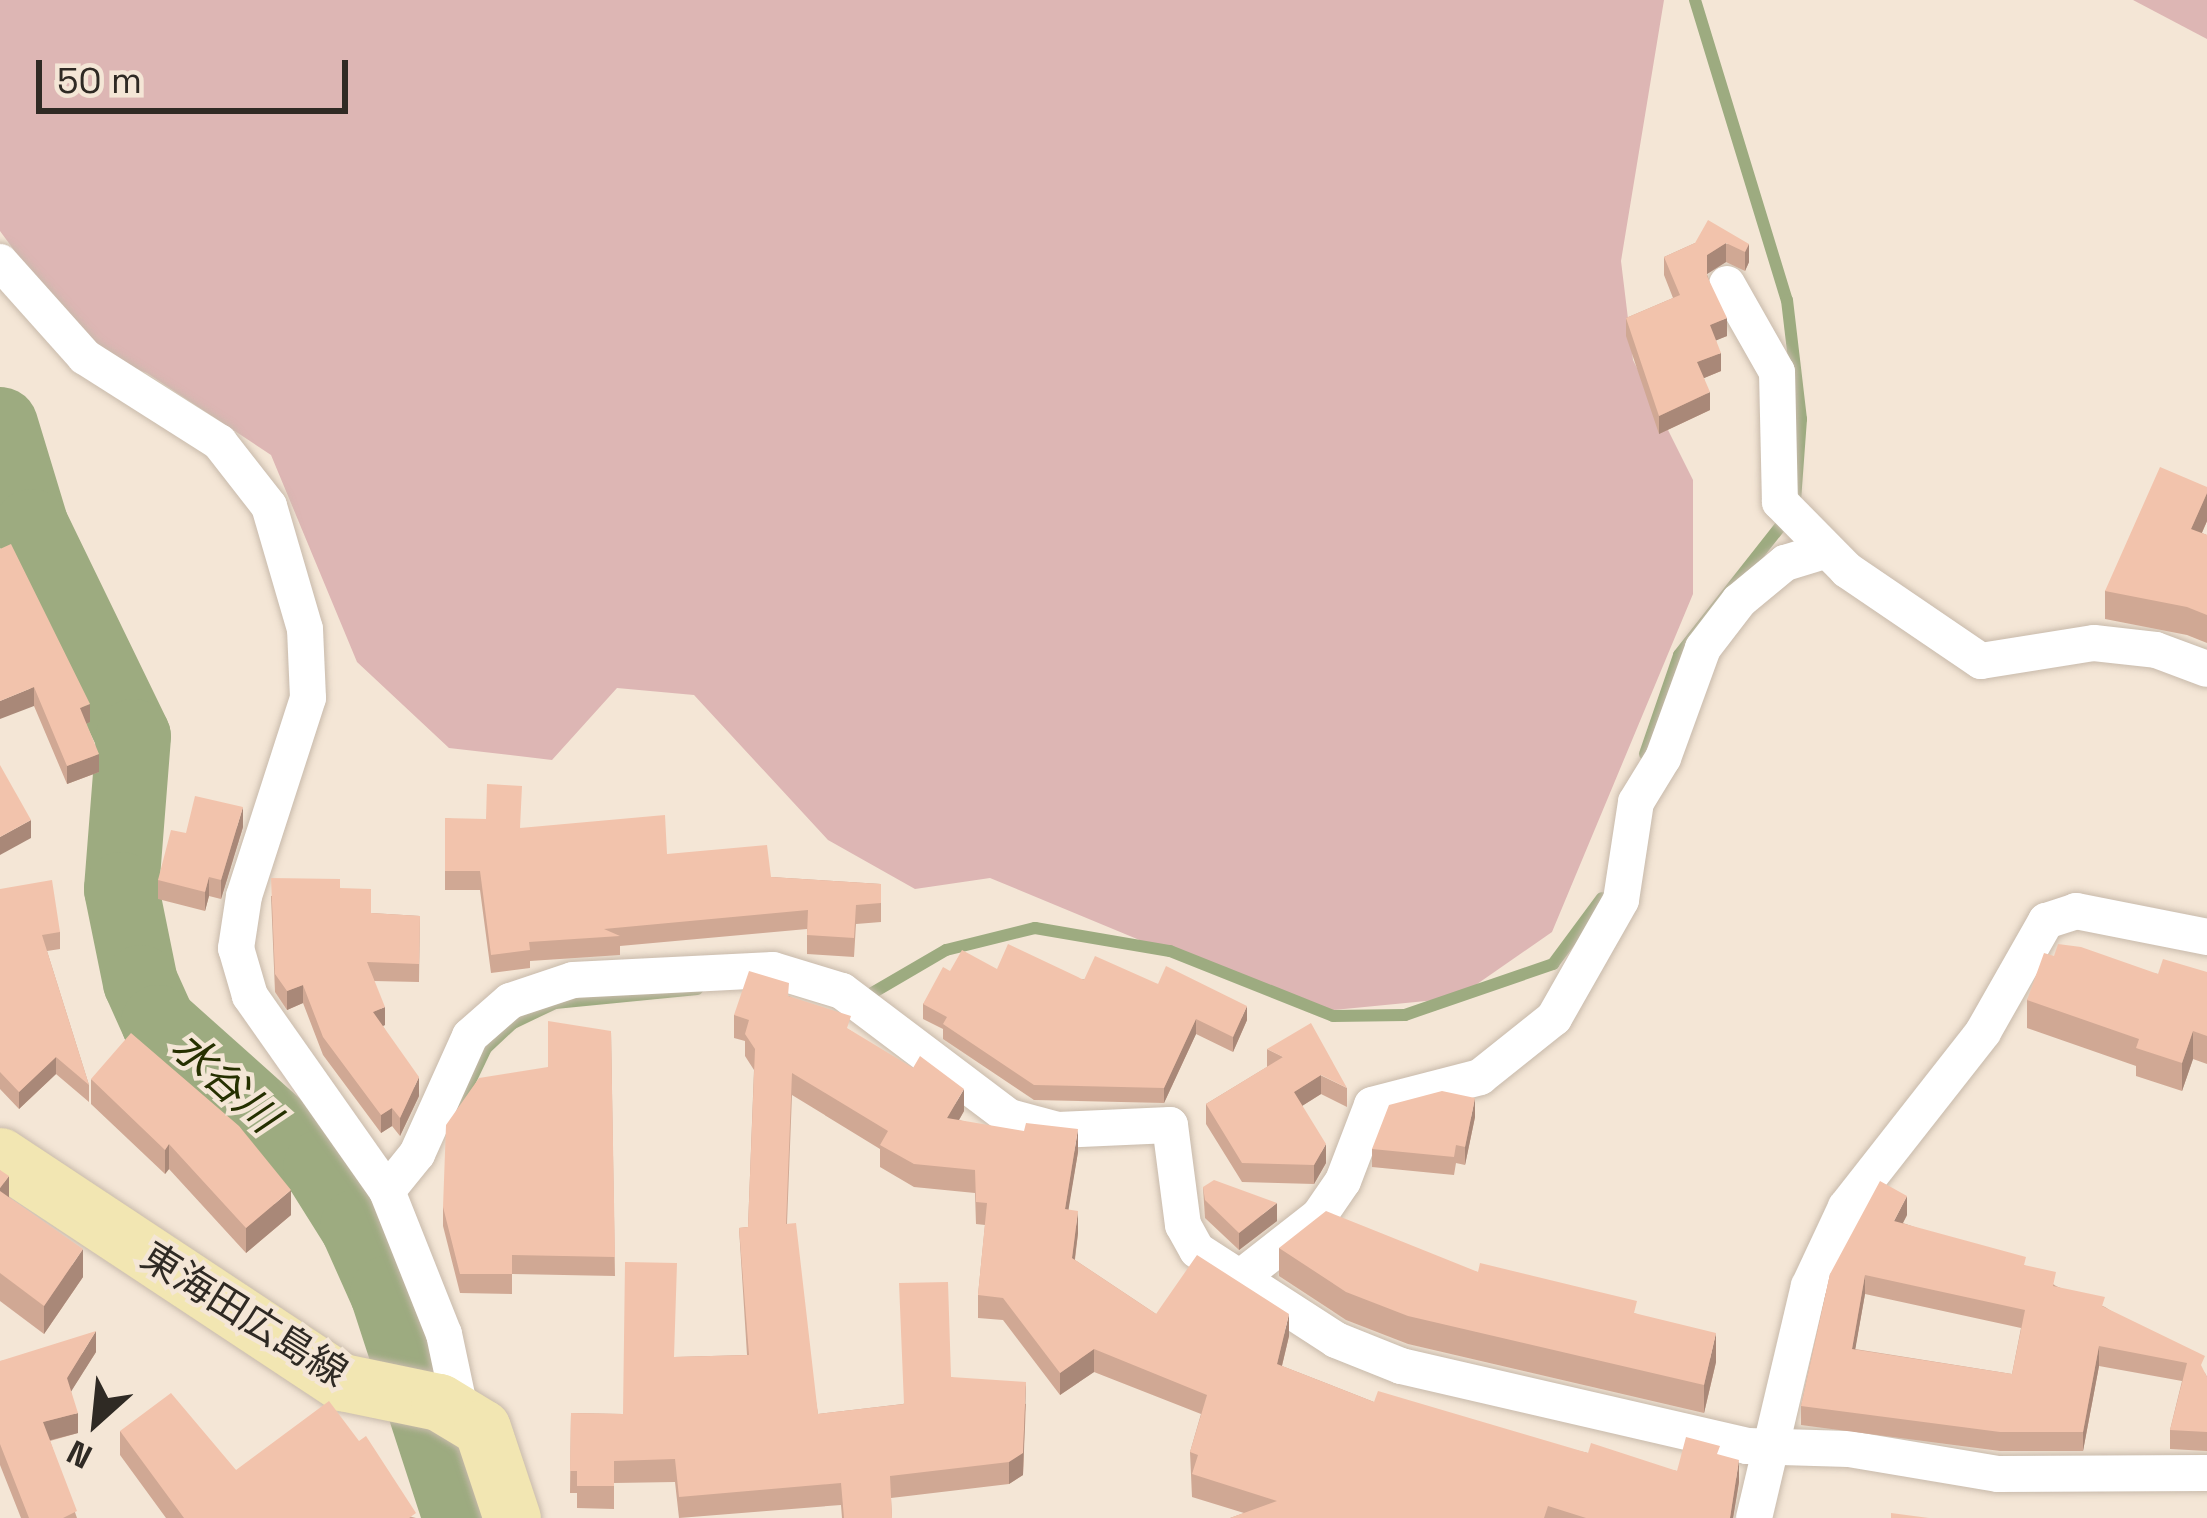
<!DOCTYPE html>
<html>
<head>
<meta charset="utf-8">
<style>
	body { margin:0 }
	#map { position:relative; width:2207px; height:1518px; overflow:hidden; background:#f4e6d6; font-family:"Space Grotesk","Noto Sans JP",sans-serif }
	div>[style] { position:absolute }
	.green>* { inset:0; background:#ddb6b4 }
	.stream>* { height:12px; margin:-6px; padding:0 6px; transform-origin:6px; border-radius:6px; background:#9dab80 }
	.river>* { height:75px; margin:-37.5px; padding:0 37.5px; transform-origin:37.5px; border-radius:37.5px; background:#9dab80 }
	.roads { filter:drop-shadow(0 0 3px #c8baab) drop-shadow(0 0 3px #c8baab) }
	.street>* { height:36px; margin:-18px; padding:0 18px; transform-origin:18px; border-radius:18px; background:#fff }
	.primary>* { height:57px; margin:-28.5px; padding:0 28.5px; transform-origin:28.5px; border-radius:28.5px; background:#f2e6b2 }
	.wall>* { inset:0; background:#d0a894 }
	.shaded-wall>* { inset:0; background:#a98878 }
	.building>* { inset:0; background:#f2c3ac }
	span { translate:-50% -50%; white-space:nowrap; text-align:center; line-height:1.15; -webkit-text-stroke:9px #f4e6d6; paint-order:stroke }
	.street-label { font-size:39px; color:#2f2a24 }
	.water-label { font-size:42px; color:#253000; font-style:italic }
	.north { position:absolute; left:36px; top:1362px; width:120px; height:120px; -webkit-text-stroke:9px #f4e6d6; paint-order:stroke; rotate:207deg; font-size:33px; font-weight:700; line-height:48px; text-align:center; color:#2f2a24 }
	.north::after { content:''; display:block; margin:auto; width:42px; height:54px; background:#2f2a24; clip-path:polygon(50% 0,100% 100%,50% 72%,0 100%) }
	.scale { position:absolute; left:36px; top:60px; width:312px; height:54px; box-sizing:border-box; border:6px solid #2f2a24; border-top:0; padding-left:15px; font-size:36px; line-height:42px; white-space:nowrap; color:#2f2a24; -webkit-text-stroke:9px #f4e6d6; paint-order:stroke }
</style>
</head>
<body>
<div id="map">
	<div class="green">
		<i style="clip-path:polygon(0 0,1664px 0,1621px 261px,1633px 360px,1693px 480px,1693px 594px,1552px 932px,1457px 998px,1313px 1012px,990px 878px,915px 889px,828px 840px,694px 695px,617px 688px,552px 760px,449px 748px,357px 662px,271px 455px,147px 373px,88px 351px,0 231px)"></i>
		<i style="clip-path:polygon(2133px 0,2207px 0,2207px 39px)"></i>
	</div>
	<div class="stream">
		<i style="left:1695px;top:0;width:314px;rotate:73deg"></i>
		<i style="left:1787px;top:300px;width:120px;rotate:83.3deg"></i>
		<i style="left:1801px;top:419px;width:81px;rotate:94.2deg"></i>
		<i style="left:1645px;top:754px;width:105px;rotate:-71deg"></i>
		<i style="left:1679px;top:655px;width:174px;rotate:-51.8deg"></i>
		<i style="left:862px;top:999px;width:97px;rotate:-30.3deg"></i>
		<i style="left:946px;top:950px;width:92px;rotate:-13.9deg"></i>
		<i style="left:1035px;top:928px;width:137px;rotate:9.7deg"></i>
		<i style="left:1170px;top:951px;width:175px;rotate:21.7deg"></i>
		<i style="left:1333px;top:1016px;width:72px;rotate:-0.8deg"></i>
		<i style="left:1405px;top:1015px;width:157px;rotate:-19deg"></i>
		<i style="left:1553px;top:964px;width:82px;rotate:-53.4deg"></i>
		<i style="left:453px;top:1117px;width:76px;rotate:-64.4deg"></i>
		<i style="left:486px;top:1048px;width:37px;rotate:-43deg"></i>
		<i style="left:513px;top:1023px;width:47px;rotate:-25.5deg"></i>
		<i style="left:555px;top:1003px;width:143px;rotate:-5.6deg"></i>
		<i style="left:370px;top:1255px;width:39px;rotate:-58deg"></i>
	</div>
	<div class="river">
		<i style="left:0;top:424px;width:107px;rotate:73.1deg"></i>
		<i style="left:31px;top:526px;width:233px;rotate:64.1deg"></i>
		<i style="left:133px;top:736px;width:153px;rotate:94.5deg"></i>
		<i style="left:121px;top:889px;width:95px;rotate:78.5deg"></i>
		<i style="left:140px;top:982px;width:44px;rotate:65.8deg"></i>
		<i style="left:158px;top:1022px;width:217px;rotate:41.8deg"></i>
		<i style="left:320px;top:1167px;width:70px;rotate:57.9deg"></i>
		<i style="left:357px;top:1226px;width:73px;rotate:65.9deg"></i>
		<i style="left:387px;top:1293px;width:237px;rotate:72deg"></i>
	</div>
	<div class="roads">
		<div class="street">
			<i style="left:0;top:262px;width:127px;rotate:48.2deg"></i>
			<i style="left:85px;top:357px;width:159px;rotate:32.4deg"></i>
			<i style="left:219px;top:442px;width:81px;rotate:52deg"></i>
			<i style="left:269px;top:506px;width:128px;rotate:73.7deg"></i>
			<i style="left:305px;top:629px;width:69px;rotate:87.5deg"></i>
			<i style="left:308px;top:698px;width:208px;rotate:107.9deg"></i>
			<i style="left:244px;top:896px;width:53px;rotate:98.7deg"></i>
			<i style="left:236px;top:948px;width:50px;rotate:73.7deg"></i>
			<i style="left:250px;top:996px;width:238px;rotate:54.9deg"></i>
			<i style="left:387px;top:1191px;width:154px;rotate:68.3deg"></i>
			<i style="left:444px;top:1334px;width:82px;rotate:78deg"></i>
			<i style="left:1727px;top:284px;width:101px;rotate:60.4deg"></i>
			<i style="left:1777px;top:372px;width:130px;rotate:88.7deg"></i>
			<i style="left:1780px;top:502px;width:95px;rotate:45.4deg"></i>
			<i style="left:1847px;top:570px;width:162px;rotate:34.2deg"></i>
			<i style="left:1981px;top:661px;width:114px;rotate:-9.1deg"></i>
			<i style="left:2094px;top:643px;width:62px;rotate:6.4deg"></i>
			<i style="left:2156px;top:650px;width:54px;rotate:20.4deg"></i>
			<i style="left:387px;top:1191px;width:48px;rotate:-51deg"></i>
			<i style="left:417px;top:1154px;width:129px;rotate:-65.8deg"></i>
			<i style="left:470px;top:1036px;width:53px;rotate:-41.2deg"></i>
			<i style="left:510px;top:1001px;width:66px;rotate:-18.4deg"></i>
			<i style="left:573px;top:980px;width:200px;rotate:-2.9deg"></i>
			<i style="left:773px;top:970px;width:72px;rotate:16.9deg"></i>
			<i style="left:842px;top:991px;width:209px;rotate:37deg"></i>
			<i style="left:1009px;top:1117px;width:51px;rotate:14.9deg"></i>
			<i style="left:1058px;top:1130px;width:112px;rotate:-2.6deg"></i>
			<i style="left:1170px;top:1125px;width:101px;rotate:82.6deg"></i>
			<i style="left:1183px;top:1225px;width:29px;rotate:61deg"></i>
			<i style="left:1197px;top:1250px;width:166px;rotate:32.9deg"></i>
			<i style="left:1336px;top:1340px;width:70px;rotate:21.8deg"></i>
			<i style="left:1401px;top:1366px;width:355px;rotate:13deg"></i>
			<i style="left:1747px;top:1446px;width:102px;rotate:1.7deg"></i>
			<i style="left:1849px;top:1449px;width:151px;rotate:9.5deg"></i>
			<i style="left:1998px;top:1474px;width:209px;rotate:-0.3deg"></i>
			<i style="left:1236px;top:1281px;width:105px;rotate:-38.1deg"></i>
			<i style="left:1319px;top:1216px;width:42px;rotate:-55.6deg"></i>
			<i style="left:1343px;top:1181px;width:81px;rotate:-69.1deg"></i>
			<i style="left:1372px;top:1105px;width:112px;rotate:-14.5deg"></i>
			<i style="left:1480px;top:1077px;width:95px;rotate:-38.6deg"></i>
			<i style="left:1554px;top:1018px;width:136px;rotate:-60.4deg"></i>
			<i style="left:1621px;top:900px;width:99px;rotate:-81.3deg"></i>
			<i style="left:1636px;top:802px;width:52px;rotate:-58.5deg"></i>
			<i style="left:1663px;top:758px;width:117px;rotate:-70deg"></i>
			<i style="left:1703px;top:648px;width:59px;rotate:-52.5deg"></i>
			<i style="left:1739px;top:601px;width:60px;rotate:-39.6deg"></i>
			<i style="left:1785px;top:563px;width:41px;rotate:-17.1deg"></i>
			<i style="left:1754px;top:1518px;width:238px;rotate:-76.7deg"></i>
			<i style="left:1809px;top:1286px;width:87px;rotate:-64.9deg"></i>
			<i style="left:1846px;top:1207px;width:222px;rotate:-51.9deg"></i>
			<i style="left:1983px;top:1032px;width:128px;rotate:-60.4deg"></i>
			<i style="left:2046px;top:921px;width:32px;rotate:-18deg"></i>
			<i style="left:2076px;top:911px;width:134px;rotate:11.2deg"></i>
		</div>
		<div class="primary">
			<i style="left:0;top:1156px;width:410px;rotate:33.5deg"></i>
			<i style="left:342px;top:1382px;width:99px;rotate:11.7deg"></i>
			<i style="left:439px;top:1402px;width:50px;rotate:31.2deg"></i>
			<i style="left:482px;top:1428px;width:95px;rotate:71.6deg"></i>
		</div>
	</div>
	<div class="wall">
		<i style="clip-path:polygon(1695px 243px,1749px 244px,1749px 262px,1745px 271px,1726px 262px,1707px 274px,1727px 336px,1716px 340px,1721px 371px,1704px 378px,1710px 410px,1659px 434px,1626px 336px,1626px 318px,1673px 298px,1664px 275px,1664px 257px)"></i>
		<i style="clip-path:polygon(2207px 487px,2207px 521px,2202px 533px,2207px 535px,2207px 643px,2187px 635px,2105px 619px,2105px 591px)"></i>
		<i style="clip-path:polygon(0 549px,90px 722px,86px 724px,99px 772px,67px 784px,34px 706px)"></i>
		<i style="clip-path:polygon(445px 818px,521px 828px,667px 854px,771px 877px,881px 884px,881px 922px,856px 924px,854px 957px,807px 954px,807px 929px,620px 946px,620px 955px,530px 961px,530px 968px,491px 973px,480px 890px,445px 890px)"></i>
		<i style="clip-path:polygon(243px 827px,221px 899px,209px 896px,205px 911px,158px 899px,158px 880px,186px 833px)"></i>
		<i style="clip-path:polygon(340px 888px,371px 913px,420px 916px,419px 982px,374px 981px,385px 1025px,383px 1026px,419px 1096px,400px 1136px,392px 1126px,381px 1133px,323px 1055px,303px 1003px,287px 1010px,275px 992px,271px 896px)"></i>
		<i style="clip-path:polygon(0 889px,60px 932px,60px 949px,47px 951px,89px 1085px,89px 1102px,56px 1074px,19px 1109px,0 1089px)"></i>
		<i style="clip-path:polygon(2054px 956px,2158px 974px,2207px 972px,2207px 1064px,2193px 1059px,2182px 1091px,2136px 1076px,2136px 1066px,2027px 1028px,2027px 1000px)"></i>
		<i style="clip-path:polygon(950px 971px,1158px 984px,1247px 1020px,1233px 1052px,1196px 1034px,1164px 1103px,1034px 1100px,943px 1039px,943px 1029px,923px 1019px,923px 1004px)"></i>
		<i style="clip-path:polygon(789px 996px,851px 1031px,964px 1111px,959px 1120px,1078px 1152px,1068px 1209px,1078px 1233px,1075px 1260px,1156px 1314px,1289px 1336px,1282px 1366px,1374px 1402px,1588px 1453px,1677px 1471px,1720px 1455px,1739px 1482px,1733px 1518px,1230px 1518px,1244px 1513px,1192px 1497px,1190px 1452px,1201px 1414px,1094px 1372px,1060px 1395px,1003px 1320px,978px 1318px,978px 1295px,985px 1225px,976px 1224px,975px 1193px,914px 1187px,880px 1167px,880px 1149px,792px 1095px,787px 1224px,818px 1414px,903px 1404px,951px 1377px,1026px 1404px,1023px 1475px,1009px 1484px,891px 1498px,892px 1518px,842px 1518px,841px 1505px,679px 1518px,675px 1482px,614px 1483px,614px 1509px,577px 1508px,577px 1493px,570px 1493px,571px 1413px,623px 1414px,675px 1357px,747px 1355px,739px 1228px,748px 1227px,754px 1070px,745px 1056px,745px 1041px,734px 1038px,734px 1015px)"></i>
		<i style="clip-path:polygon(611px 1031px,615px 1276px,512px 1274px,512px 1294px,460px 1293px,443px 1226px,443px 1207px,548px 1067px)"></i>
		<i style="clip-path:polygon(1267px 1049px,1347px 1088px,1347px 1107px,1321px 1094px,1302px 1106px,1326px 1163px,1314px 1184px,1242px 1182px,1206px 1124px,1206px 1104px,1267px 1067px)"></i>
		<i style="clip-path:polygon(91px 1079px,291px 1215px,246px 1253px,169px 1169px,165px 1174px,91px 1104px)"></i>
		<i style="clip-path:polygon(1475px 1117px,1465px 1165px,1456px 1163px,1454px 1175px,1372px 1167px,1372px 1149px)"></i>
		<i style="clip-path:polygon(0 1170px,9px 1197px,83px 1277px,44px 1334px,0 1301px)"></i>
		<i style="clip-path:polygon(1203px 1187px,1277px 1221px,1239px 1250px,1205px 1218px)"></i>
		<i style="clip-path:polygon(evenodd,1907px 1215px,1903px 1223px,2026px 1266px,2056px 1286px,2105px 1307px,2205px 1373px,2207px 1377px,2207px 1451px,2170px 1449px,2170px 1430px,2182px 1381px,2099px 1366px,2083px 1451px,2000px 1451px,1801px 1425px,1801px 1406px,1830px 1274px,1907px 1215px,1865px 1294px,2021px 1328px,2012px 1374px,1855px 1349px,1865px 1294px)"></i>
		<i style="clip-path:polygon(1279px 1248px,1478px 1272px,1637px 1314px,1716px 1362px,1704px 1413px,1408px 1344px,1346px 1320px,1279px 1276px)"></i>
		<i style="clip-path:polygon(96px 1352px,71px 1391px,78px 1433px,50px 1441px,77px 1518px,21px 1518px,0 1465px,0 1361px)"></i>
		<i style="clip-path:polygon(120px 1431px,236px 1470px,416px 1518px,166px 1518px,120px 1455px)"></i>
	</div>
	<div class="shaded-wall">
		<i style="clip-path:polygon(1726px 243px,1726px 262px,1707px 274px,1707px 255px)"></i>
		<i style="clip-path:polygon(1749px 244px,1749px 262px,1745px 271px,1745px 252px)"></i>
		<i style="clip-path:polygon(1727px 318px,1727px 336px,1710px 343px,1710px 325px)"></i>
		<i style="clip-path:polygon(1721px 353px,1721px 371px,1697px 381px,1697px 362px)"></i>
		<i style="clip-path:polygon(1710px 392px,1710px 410px,1659px 434px,1659px 416px)"></i>
		<i style="clip-path:polygon(2207px 493px,2207px 521px,2191px 557px,2191px 529px)"></i>
		<i style="clip-path:polygon(34px 687px,34px 706px,0 719px,0 701px)"></i>
		<i style="clip-path:polygon(90px 704px,90px 722px,80px 727px,80px 708px)"></i>
		<i style="clip-path:polygon(99px 754px,99px 772px,67px 784px,67px 766px)"></i>
		<i style="clip-path:polygon(243px 807px,243px 827px,221px 899px,221px 880px)"></i>
		<i style="clip-path:polygon(31px 820px,31px 838px,0 855px,0 837px)"></i>
		<i style="clip-path:polygon(209px 877px,209px 896px,205px 911px,205px 892px)"></i>
		<i style="clip-path:polygon(303px 985px,303px 1003px,287px 1010px,287px 991px)"></i>
		<i style="clip-path:polygon(1247px 1006px,1247px 1020px,1233px 1052px,1233px 1037px)"></i>
		<i style="clip-path:polygon(385px 1007px,385px 1025px,373px 1030px,373px 1012px)"></i>
		<i style="clip-path:polygon(1196px 1019px,1196px 1034px,1164px 1103px,1164px 1088px)"></i>
		<i style="clip-path:polygon(2193px 1031px,2193px 1059px,2182px 1091px,2182px 1063px)"></i>
		<i style="clip-path:polygon(56px 1057px,56px 1074px,19px 1109px,19px 1092px)"></i>
		<i style="clip-path:polygon(1321px 1075px,1321px 1094px,1294px 1111px,1294px 1092px)"></i>
		<i style="clip-path:polygon(419px 1077px,419px 1096px,400px 1136px,400px 1118px)"></i>
		<i style="clip-path:polygon(964px 1089px,964px 1111px,947px 1141px,947px 1118px)"></i>
		<i style="clip-path:polygon(1475px 1098px,1475px 1117px,1465px 1165px,1465px 1147px)"></i>
		<i style="clip-path:polygon(392px 1108px,392px 1126px,381px 1133px,381px 1115px)"></i>
		<i style="clip-path:polygon(1078px 1129px,1078px 1152px,1065px 1231px,1065px 1209px)"></i>
		<i style="clip-path:polygon(169px 1144px,169px 1169px,165px 1174px,165px 1150px)"></i>
		<i style="clip-path:polygon(1326px 1144px,1326px 1163px,1314px 1184px,1314px 1165px)"></i>
		<i style="clip-path:polygon(9px 1176px,9px 1204px,0 1216px,0 1188px)"></i>
		<i style="clip-path:polygon(291px 1190px,291px 1215px,246px 1253px,246px 1228px)"></i>
		<i style="clip-path:polygon(1907px 1196px,1907px 1215px,1894px 1240px,1894px 1221px)"></i>
		<i style="clip-path:polygon(1277px 1203px,1277px 1221px,1239px 1250px,1239px 1233px)"></i>
		<i style="clip-path:polygon(1078px 1211px,1078px 1233px,1072px 1280px,1072px 1258px)"></i>
		<i style="clip-path:polygon(83px 1249px,83px 1277px,44px 1334px,44px 1306px)"></i>
		<i style="clip-path:polygon(1865px 1275px,1865px 1294px,1852px 1368px,1852px 1349px)"></i>
		<i style="clip-path:polygon(1289px 1314px,1289px 1336px,1277px 1386px,1277px 1364px)"></i>
		<i style="clip-path:polygon(96px 1331px,96px 1352px,67px 1398px,67px 1378px)"></i>
		<i style="clip-path:polygon(1716px 1333px,1716px 1362px,1704px 1413px,1704px 1385px)"></i>
		<i style="clip-path:polygon(2099px 1346px,2099px 1366px,2083px 1451px,2083px 1432px)"></i>
		<i style="clip-path:polygon(1094px 1349px,1094px 1372px,1060px 1395px,1060px 1373px)"></i>
		<i style="clip-path:polygon(1026px 1382px,1023px 1475px,1009px 1484px,1009px 1462px)"></i>
		<i style="clip-path:polygon(78px 1413px,78px 1433px,43px 1442px,43px 1422px)"></i>
		<i style="clip-path:polygon(1739px 1460px,1739px 1482px,1733px 1518px,1730px 1518px)"></i>
	</div>
	<div class="building">
		<i style="clip-path:polygon(1708px 220px,1749px 244px,1745px 252px,1726px 243px,1707px 255px,1707px 276px,1727px 318px,1710px 325px,1721px 353px,1697px 362px,1710px 392px,1659px 416px,1626px 318px,1680px 295px,1664px 257px,1695px 243px)"></i>
		<i style="clip-path:polygon(2160px 467px,2207px 487px,2207px 493px,2191px 529px,2207px 535px,2207px 615px,2187px 607px,2105px 591px)"></i>
		<i style="clip-path:polygon(11px 544px,90px 704px,80px 708px,99px 754px,67px 766px,34px 687px,0 701px,0 549px)"></i>
		<i style="clip-path:polygon(0 765px,31px 820px,0 837px)"></i>
		<i style="clip-path:polygon(487px 784px,522px 786px,520px 828px,665px 815px,667px 854px,767px 845px,771px 877px,881px 884px,881px 903px,856px 905px,854px 938px,807px 935px,808px 910px,604px 929px,620px 936px,529px 942px,530px 950px,491px 955px,480px 871px,445px 871px,445px 818px,486px 819px)"></i>
		<i style="clip-path:polygon(195px 796px,243px 807px,221px 880px,209px 877px,205px 892px,158px 880px,171px 830px,186px 833px)"></i>
		<i style="clip-path:polygon(271px 878px,340px 879px,340px 888px,371px 889px,371px 913px,420px 916px,419px 964px,367px 962px,385px 1007px,373px 1012px,419px 1077px,400px 1118px,392px 1108px,381px 1115px,323px 1037px,303px 985px,287px 991px,275px 974px)"></i>
		<i style="clip-path:polygon(52px 880px,60px 932px,42px 935px,89px 1085px,56px 1057px,19px 1092px,0 1072px,0 889px)"></i>
		<i style="clip-path:polygon(1008px 944px,1084px 980px,1095px 956px,1158px 984px,1166px 966px,1247px 1006px,1233px 1037px,1196px 1019px,1164px 1088px,1034px 1085px,943px 1024px,947px 1017px,923px 1004px,943px 967px,950px 971px,962px 950px,997px 969px)"></i>
		<i style="clip-path:polygon(2058px 944px,2081px 947px,2158px 974px,2163px 959px,2207px 972px,2207px 1036px,2193px 1031px,2182px 1063px,2136px 1048px,2139px 1039px,2027px 1000px,2044px 953px,2054px 956px)"></i>
		<i style="clip-path:polygon(749px 971px,789px 983px,788px 996px,851px 1016px,847px 1028px,913px 1068px,920px 1056px,964px 1089px,947px 1118px,1024px 1131px,1026px 1123px,1078px 1129px,1065px 1209px,1078px 1211px,1072px 1258px,1156px 1314px,1197px 1255px,1289px 1314px,1277px 1364px,1374px 1402px,1378px 1391px,1588px 1453px,1591px 1443px,1677px 1471px,1686px 1437px,1720px 1446px,1717px 1454px,1739px 1460px,1730px 1518px,1586px 1518px,1548px 1506px,1544px 1518px,1230px 1518px,1277px 1501px,1192px 1474px,1198px 1455px,1190px 1452px,1207px 1395px,1094px 1349px,1060px 1373px,1003px 1298px,978px 1295px,987px 1203px,976px 1202px,975px 1170px,914px 1164px,880px 1145px,888px 1131px,792px 1073px,786px 1224px,796px 1223px,818px 1414px,904px 1404px,899px 1283px,948px 1282px,951px 1377px,1026px 1382px,1023px 1453px,1009px 1462px,890px 1476px,892px 1518px,844px 1518px,841px 1483px,679px 1497px,675px 1459px,614px 1461px,614px 1486px,577px 1486px,577px 1471px,570px 1471px,571px 1413px,623px 1414px,625px 1262px,677px 1263px,674px 1357px,749px 1355px,739px 1228px,748px 1227px,755px 1049px,745px 1034px,749px 1020px,734px 1015px)"></i>
		<i style="clip-path:polygon(548px 1021px,611px 1031px,615px 1257px,512px 1255px,512px 1274px,460px 1274px,443px 1207px,446px 1125px,479px 1078px,548px 1067px)"></i>
		<i style="clip-path:polygon(1311px 1023px,1347px 1088px,1321px 1075px,1294px 1092px,1326px 1144px,1314px 1165px,1242px 1163px,1206px 1104px,1283px 1057px,1267px 1049px)"></i>
		<i style="clip-path:polygon(131px 1033px,239px 1126px,291px 1190px,246px 1228px,169px 1144px,165px 1150px,91px 1079px)"></i>
		<i style="clip-path:polygon(1442px 1091px,1475px 1098px,1465px 1147px,1456px 1145px,1454px 1157px,1372px 1149px,1389px 1105px)"></i>
		<i style="clip-path:polygon(0 1170px,9px 1176px,0 1188px)"></i>
		<i style="clip-path:polygon(1214px 1180px,1277px 1203px,1239px 1233px,1205px 1200px,1203px 1187px)"></i>
		<i style="clip-path:polygon(evenodd,1880px 1181px,1907px 1196px,1894px 1221px,2026px 1257px,2024px 1265px,2056px 1272px,2053px 1286px,2105px 1297px,2102px 1306px,2205px 1356px,2201px 1365px,2207px 1377px,2207px 1432px,2170px 1430px,2187px 1363px,2099px 1346px,2083px 1432px,2000px 1432px,1801px 1406px,1830px 1274px,1880px 1181px,1865px 1275px,2025px 1310px,2012px 1374px,1852px 1349px,1865px 1275px)"></i>
		<i style="clip-path:polygon(0 1191px,83px 1249px,44px 1306px,0 1273px)"></i>
		<i style="clip-path:polygon(1326px 1211px,1478px 1272px,1480px 1263px,1637px 1301px,1634px 1313px,1716px 1333px,1704px 1385px,1408px 1316px,1346px 1292px,1279px 1248px)"></i>
		<i style="clip-path:polygon(96px 1331px,67px 1378px,78px 1413px,43px 1422px,77px 1511px,63px 1518px,29px 1518px,0 1444px,0 1361px)"></i>
		<i style="clip-path:polygon(171px 1393px,236px 1470px,329px 1401px,359px 1441px,366px 1436px,416px 1513px,409px 1518px,184px 1518px,120px 1431px)"></i>
		<i style="clip-path:polygon(1891px 1513px,1929px 1518px,1891px 1518px)"></i>
	</div>
	<div class="street-label">
		<span style="left:244px;top:1315px;rotate:32deg">東海田広島線</span>
	</div>
	<div class="water-label">
		<span style="left:225px;top:1082px;rotate:42deg">水谷川</span>
	</div>
	<div class="north">N</div>
	<div class="scale">50 m</div>
</div>
</body>
</html>
